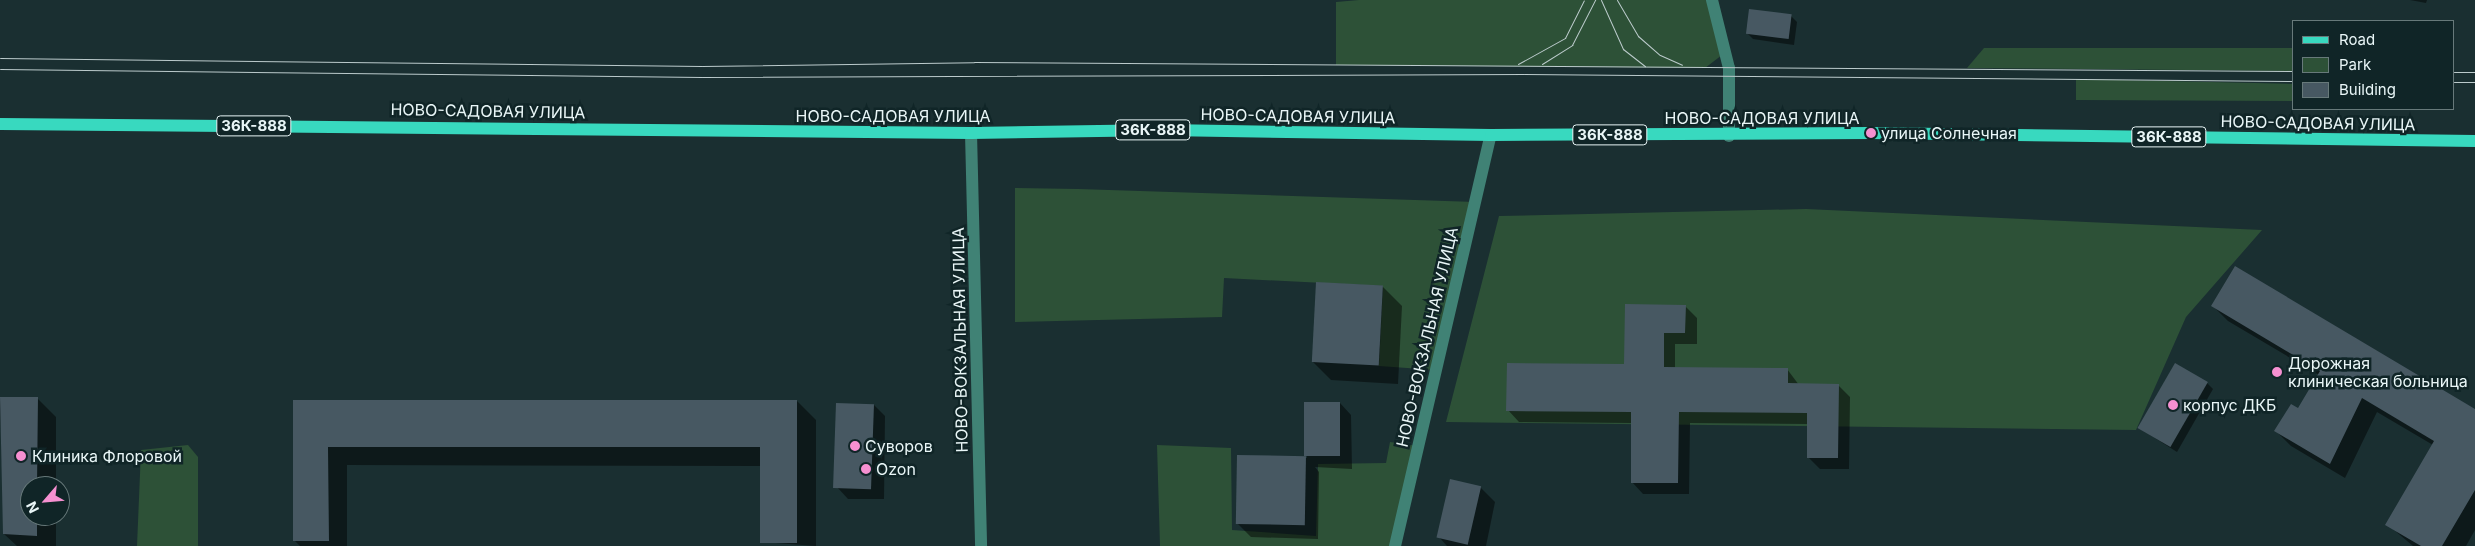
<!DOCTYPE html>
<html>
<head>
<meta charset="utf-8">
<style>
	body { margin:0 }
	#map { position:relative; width:2475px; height:546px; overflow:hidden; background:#1a2f31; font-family:Inter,sans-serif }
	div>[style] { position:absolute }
	.green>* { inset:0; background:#2d5137 }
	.shadow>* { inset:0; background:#0007 }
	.building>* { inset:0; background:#475862; transform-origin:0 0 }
	.minor>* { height:12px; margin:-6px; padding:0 6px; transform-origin:6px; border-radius:6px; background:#408275 }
	.major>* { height:12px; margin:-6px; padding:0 6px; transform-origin:6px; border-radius:6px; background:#38d9bf }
	.tram>* { height:1px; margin:-0.5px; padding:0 0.5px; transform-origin:0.5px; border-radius:0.5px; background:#bccbcc }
	.dots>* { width:14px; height:14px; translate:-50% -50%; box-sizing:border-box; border:2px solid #102527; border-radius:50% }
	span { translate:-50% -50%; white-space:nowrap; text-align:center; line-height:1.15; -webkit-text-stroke:5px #102527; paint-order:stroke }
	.shield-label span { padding:1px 4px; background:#102527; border:1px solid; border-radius:4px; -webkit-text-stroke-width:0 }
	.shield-label { font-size:15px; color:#e9f6f7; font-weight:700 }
	.street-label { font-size:16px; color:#e9f6f7 }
	.poi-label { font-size:16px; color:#e9f6f7 }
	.left { translate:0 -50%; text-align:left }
	.legend { position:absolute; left:2292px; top:20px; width:162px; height:90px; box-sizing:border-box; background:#102527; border:1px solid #67797a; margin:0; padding:6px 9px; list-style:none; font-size:15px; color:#e9f6f7 }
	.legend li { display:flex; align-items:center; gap:10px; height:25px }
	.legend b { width:25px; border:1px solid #67797a }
	.north { position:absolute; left:20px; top:476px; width:50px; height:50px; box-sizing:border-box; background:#102527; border:1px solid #67797a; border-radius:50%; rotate:243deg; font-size:14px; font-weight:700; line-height:20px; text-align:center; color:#e9f6f7 }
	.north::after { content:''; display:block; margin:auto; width:18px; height:22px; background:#f690d1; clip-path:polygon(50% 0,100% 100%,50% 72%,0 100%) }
</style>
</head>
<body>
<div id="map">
	<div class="green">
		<i style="clip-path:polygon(1359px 0,1712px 0,1726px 52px,1705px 68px,1336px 65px,1336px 2px)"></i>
		<i style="clip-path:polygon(1984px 48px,2294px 48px,2294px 71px,1967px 68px)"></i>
		<i style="clip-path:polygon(2076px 79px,2294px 84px,2294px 101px,2076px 100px)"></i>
		<i style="clip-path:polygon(1015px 188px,1078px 189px,1476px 202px,1435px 370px,1379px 366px,1383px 286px,1224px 278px,1222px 317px,1015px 322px)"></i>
		<i style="clip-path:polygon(1806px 209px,2262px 230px,2186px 317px,2136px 430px,1446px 422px,1499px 216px)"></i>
		<i style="clip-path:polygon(1390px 442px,1418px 446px,1395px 546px,1160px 546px,1157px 445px,1231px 448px,1232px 530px,1316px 536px,1318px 464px,1386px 463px)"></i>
		<i style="clip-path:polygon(188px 445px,198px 457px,198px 546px,137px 546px,141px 450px)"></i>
	</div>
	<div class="shadow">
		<i style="clip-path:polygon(2410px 0,2427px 0,2426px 3px)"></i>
		<i style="clip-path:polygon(1791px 16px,1797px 22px,1794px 45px,1753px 39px,1747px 33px)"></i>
		<i style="clip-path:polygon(1383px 287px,1402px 306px,1398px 384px,1331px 380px,1312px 361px)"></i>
		<i style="clip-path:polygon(1685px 306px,1697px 318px,1697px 344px,1675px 344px,1675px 368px,1787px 369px,1799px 385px,1838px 385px,1850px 397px,1849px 469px,1820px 469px,1808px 457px,1808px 424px,1690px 423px,1689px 494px,1643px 494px,1632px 482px,1632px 423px,1519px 422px,1508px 410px,1625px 366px)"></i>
		<i style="clip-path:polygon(2213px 306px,2475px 409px,2475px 530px,2466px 546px,2413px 546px,2387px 524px,2433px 445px,2377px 412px,2345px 478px,2291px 446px,2276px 431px,2298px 410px,2319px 375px,2228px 321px)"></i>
		<i style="clip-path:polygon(2207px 383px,2213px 389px,2177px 452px,2139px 428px)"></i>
		<i style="clip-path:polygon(0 398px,37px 398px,56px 417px,56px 486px,30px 486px,30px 516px,56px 516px,56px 546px,17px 546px,4px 534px)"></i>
		<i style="clip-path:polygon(295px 401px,797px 401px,816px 420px,816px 546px,761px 542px,761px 466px,347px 465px,347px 546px,300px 546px,295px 541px)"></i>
		<i style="clip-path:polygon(1306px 403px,1340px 403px,1351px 415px,1352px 469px,1315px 467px,1319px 472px,1318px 539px,1251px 537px,1237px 523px,1239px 456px,1307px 458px)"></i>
		<i style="clip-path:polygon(874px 405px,885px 416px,884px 499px,848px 499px,837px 487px)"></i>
		<i style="clip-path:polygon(1480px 487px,1495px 502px,1486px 546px,1447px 546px,1439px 537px)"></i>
	</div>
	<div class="building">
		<i style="left:1749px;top:9px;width:43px;height:25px;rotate:7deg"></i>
		<i style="clip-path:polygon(2235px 266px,2475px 409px,2475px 490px,2442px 546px,2421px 546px,2385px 525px,2434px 441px,2362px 398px,2330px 464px,2274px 431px,2291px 404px,2298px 408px,2320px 371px,2211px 306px)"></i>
		<i style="left:1316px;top:282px;width:67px;height:80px;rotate:3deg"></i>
		<i style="clip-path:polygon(1625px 304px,1686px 305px,1685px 333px,1664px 333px,1664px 367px,1788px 368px,1788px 383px,1839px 384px,1838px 458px,1807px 458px,1807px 413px,1679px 412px,1678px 483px,1631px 483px,1631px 412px,1506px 411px,1507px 363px,1624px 364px)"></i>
		<i style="left:2175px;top:363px;width:38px;height:75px;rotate:30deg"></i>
		<i style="clip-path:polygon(0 397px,38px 397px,37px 486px,30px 486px,30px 516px,37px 516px,37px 536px,3px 534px)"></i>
		<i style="clip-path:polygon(293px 400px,797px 400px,797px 543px,760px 543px,760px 447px,328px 447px,329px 541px,293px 541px)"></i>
		<i style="left:1304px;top:402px;width:36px;height:54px"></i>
		<i style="left:836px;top:403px;width:38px;height:85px;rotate:2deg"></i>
		<i style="left:1237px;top:455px;width:69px;height:69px;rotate:1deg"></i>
		<i style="left:1450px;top:479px;width:32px;height:60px;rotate:13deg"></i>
	</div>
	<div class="minor">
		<i style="left:1712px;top:0;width:70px;rotate:76deg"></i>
		<i style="left:1729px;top:68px;width:68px;rotate:90deg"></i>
		<i style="left:971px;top:133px;width:413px;rotate:88.6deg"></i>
		<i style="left:1395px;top:546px;width:422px;rotate:-76.9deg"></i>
	</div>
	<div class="major">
		<i style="left:0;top:124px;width:971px;rotate:0.53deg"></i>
		<i style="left:971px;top:133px;width:194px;rotate:-0.9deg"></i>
		<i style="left:1165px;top:130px;width:326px;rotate:0.9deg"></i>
		<i style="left:1491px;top:135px;width:380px;rotate:-0.3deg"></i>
		<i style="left:1871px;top:133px;width:604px;rotate:0.76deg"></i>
	</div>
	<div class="tram">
		<i style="left:1601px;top:0;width:54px;rotate:65.8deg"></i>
		<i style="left:1623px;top:49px;width:28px;rotate:38deg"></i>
		<i style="left:1617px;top:0;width:42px;rotate:59.7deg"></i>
		<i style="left:1638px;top:36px;width:29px;rotate:41deg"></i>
		<i style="left:1660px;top:55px;width:24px;rotate:24deg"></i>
		<i style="left:0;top:58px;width:702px;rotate:0.65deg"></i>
		<i style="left:702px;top:66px;width:272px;rotate:-0.8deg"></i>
		<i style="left:974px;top:62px;width:1320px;rotate:0.39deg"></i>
		<i style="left:1518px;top:64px;width:54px;rotate:-29deg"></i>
		<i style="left:1565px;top:38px;width:42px;rotate:-63.4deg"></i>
		<i style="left:1542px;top:64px;width:36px;rotate:-32deg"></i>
		<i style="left:1572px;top:45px;width:51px;rotate:-62.9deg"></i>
		<i style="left:0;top:69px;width:702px;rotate:0.65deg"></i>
		<i style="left:702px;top:77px;width:822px;rotate:-0.21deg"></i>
		<i style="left:1524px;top:74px;width:770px;rotate:0.52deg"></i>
		<i style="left:2454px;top:72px;width:21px"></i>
		<i style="left:2454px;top:82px;width:21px"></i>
	</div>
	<div class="dots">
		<i style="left:1871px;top:133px;background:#f690d1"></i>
		<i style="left:2277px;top:372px;background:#f690d1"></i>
		<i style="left:2173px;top:405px;background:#f690d1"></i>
		<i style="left:855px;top:446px;background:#f690d1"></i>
		<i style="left:21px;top:456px;background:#f690d1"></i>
		<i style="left:866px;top:469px;background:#f690d1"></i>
	</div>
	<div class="shield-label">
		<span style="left:254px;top:126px">36К-888</span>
		<span style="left:1153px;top:130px">36К-888</span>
		<span style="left:1610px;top:135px">36К-888</span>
		<span style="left:2169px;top:137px">36К-888</span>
	</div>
	<div class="street-label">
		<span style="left:488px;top:111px;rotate:1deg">НОВО-САДОВАЯ УЛИЦА</span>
		<span style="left:893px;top:116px">НОВО-САДОВАЯ УЛИЦА</span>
		<span style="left:1298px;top:116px;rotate:1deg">НОВО-САДОВАЯ УЛИЦА</span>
		<span style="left:1762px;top:118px">НОВО-САДОВАЯ УЛИЦА</span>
		<span style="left:2318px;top:123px;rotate:1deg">НОВО-САДОВАЯ УЛИЦА</span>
		<span style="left:1427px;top:337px;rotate:-77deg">НОВО-ВОКЗАЛЬНАЯ УЛИЦА</span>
		<span style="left:960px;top:340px;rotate:-91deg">НОВО-ВОКЗАЛЬНАЯ УЛИЦА</span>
	</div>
	<div class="poi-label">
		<span class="left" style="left:1881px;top:133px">улица Солнечная</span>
		<span class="left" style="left:2288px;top:372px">Дорожная<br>клиническая больница</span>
		<span class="left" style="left:2183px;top:405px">корпус ДКБ</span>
		<span class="left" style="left:865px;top:446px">Суворов</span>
		<span class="left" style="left:32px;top:456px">Клиника Флоровой</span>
		<span class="left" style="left:876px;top:469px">Ozon</span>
	</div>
	<ul class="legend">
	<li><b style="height:6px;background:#38d9bf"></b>Road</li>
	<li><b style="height:14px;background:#2d5137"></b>Park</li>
	<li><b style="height:14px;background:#475862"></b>Building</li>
	</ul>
	<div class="north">N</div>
</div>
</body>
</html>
